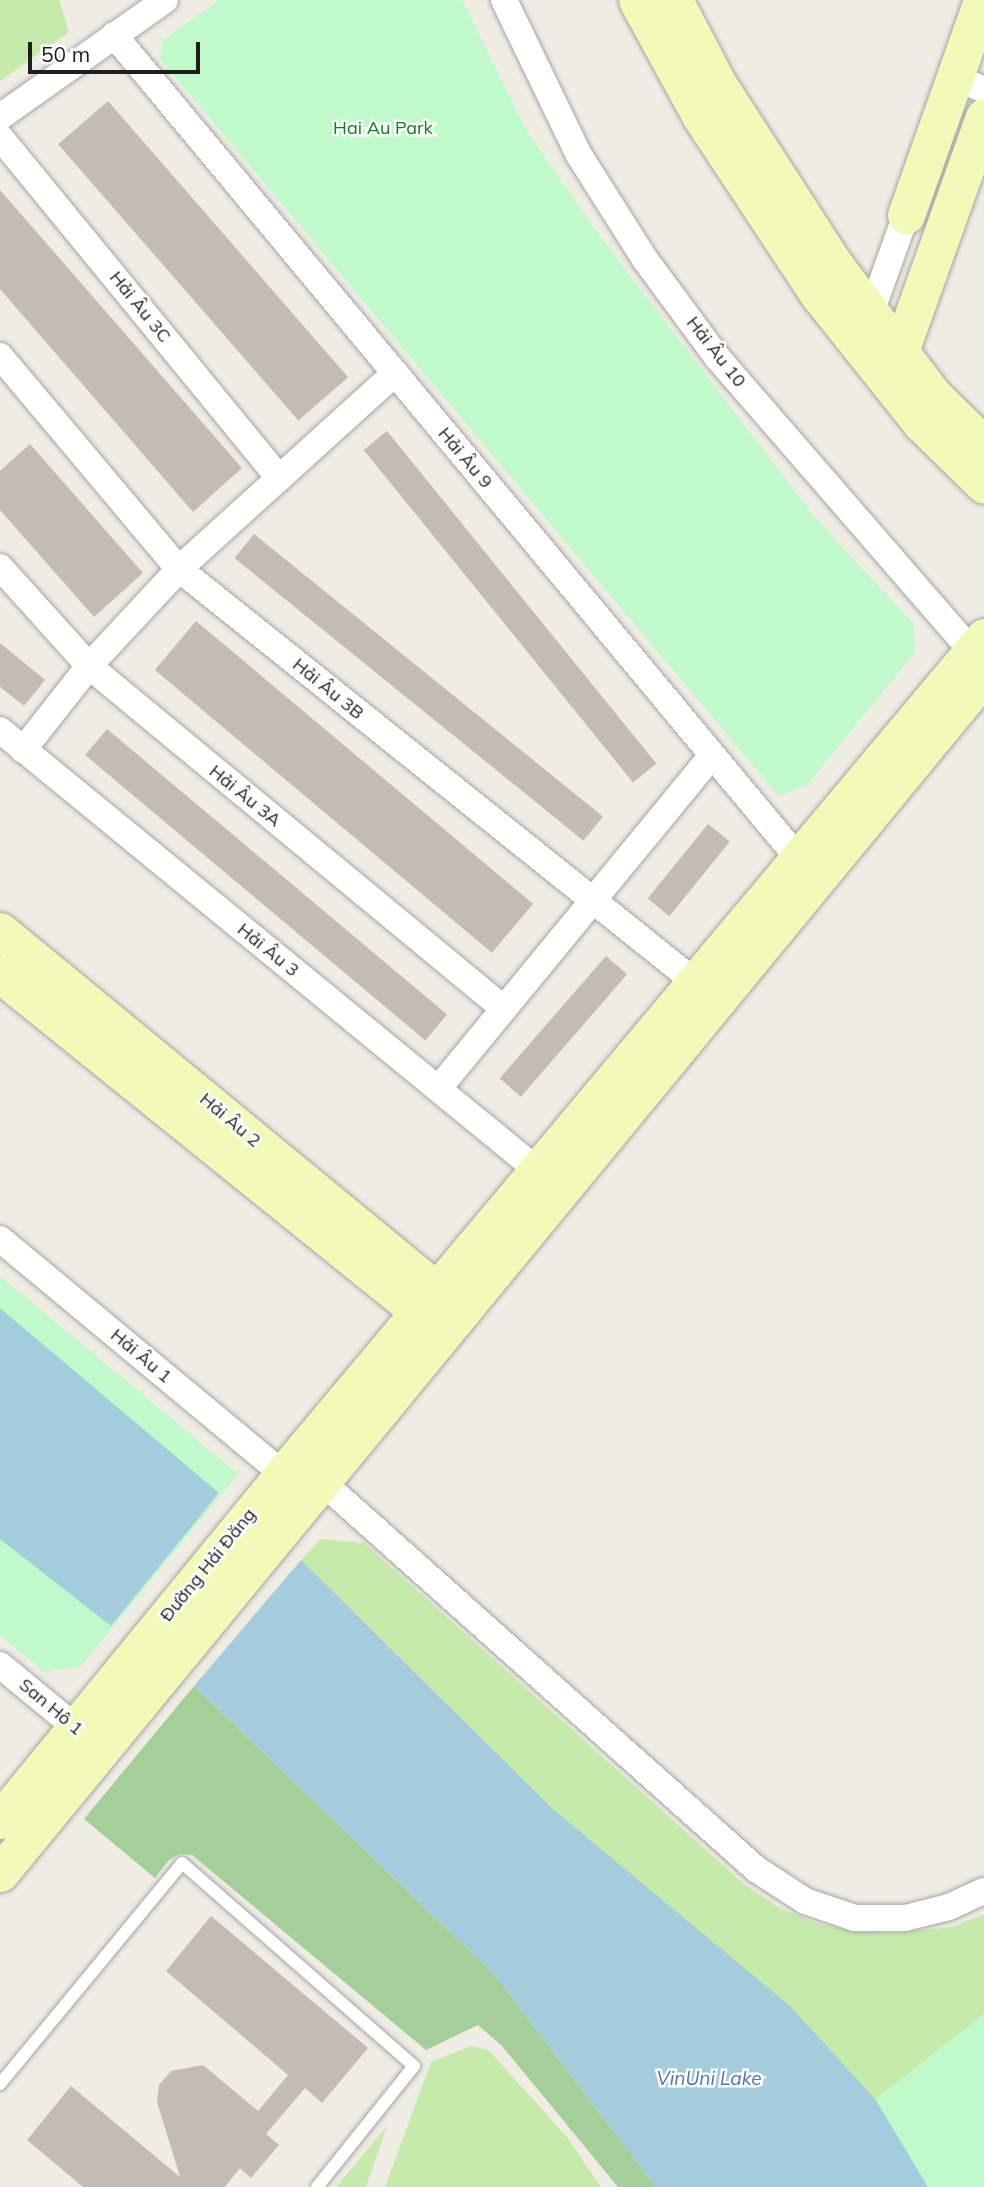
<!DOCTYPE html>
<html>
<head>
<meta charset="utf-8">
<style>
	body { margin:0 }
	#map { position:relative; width:984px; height:2187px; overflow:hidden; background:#efece4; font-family:Mulish,sans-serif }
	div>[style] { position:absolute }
	.grass>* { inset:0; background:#c5eaaa }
	.forest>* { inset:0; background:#a5cf99 }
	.park>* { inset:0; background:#c1faca }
	.water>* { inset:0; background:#a5ccdd }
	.building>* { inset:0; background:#c4bcb4; transform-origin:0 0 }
	.roads { filter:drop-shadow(0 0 2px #a5a5a5) drop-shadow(0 0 2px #a5a5a5) }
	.lane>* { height:12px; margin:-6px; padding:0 6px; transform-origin:6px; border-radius:6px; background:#fff }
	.street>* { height:26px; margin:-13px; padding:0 13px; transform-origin:13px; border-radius:13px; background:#fff }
	.secondary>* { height:37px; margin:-18.5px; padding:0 18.5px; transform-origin:18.5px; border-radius:18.5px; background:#f2fab8 }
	span { translate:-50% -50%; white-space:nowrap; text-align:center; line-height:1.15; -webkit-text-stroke:5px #fff; paint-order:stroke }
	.park-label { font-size:18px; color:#0b7e1d }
	.street-label { font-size:18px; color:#1e1e1e }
	.water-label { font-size:19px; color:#4a75af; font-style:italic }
	.scale { position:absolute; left:28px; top:42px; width:172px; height:32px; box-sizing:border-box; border:4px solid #1e1e1e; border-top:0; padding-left:9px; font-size:21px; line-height:24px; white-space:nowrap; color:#1e1e1e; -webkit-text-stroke:5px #fff; paint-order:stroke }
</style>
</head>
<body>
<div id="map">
	<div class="grass">
		<i style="clip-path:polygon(0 0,59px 0,69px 32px,0 81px)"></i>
		<i style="clip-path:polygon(321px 1539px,364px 1543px,745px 1885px,780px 1908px,815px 1923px,855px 1932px,900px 1933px,952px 1927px,984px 1914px,984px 2187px,928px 2187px,875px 2099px,791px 2008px,553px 1809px,301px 1560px)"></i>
		<i style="clip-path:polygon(471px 2046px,488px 2050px,500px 2063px,567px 2137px,601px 2187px,385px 2187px,431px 2062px)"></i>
		<i style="clip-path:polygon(387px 2126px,366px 2187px,336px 2187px)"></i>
	</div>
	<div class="forest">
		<i style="clip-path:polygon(194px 1686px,494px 1974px,656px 2187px,618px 2187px,502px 2046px,478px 2025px,426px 2050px,192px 1855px,180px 1854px,169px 1860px,155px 1878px,84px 1819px)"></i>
	</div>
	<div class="park">
		<i style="clip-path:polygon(219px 0,462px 0,525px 128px,593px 227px,815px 518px,914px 624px,915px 652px,807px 785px,779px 796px,160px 59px,162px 41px)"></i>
		<i style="clip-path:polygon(0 1276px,238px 1474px,81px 1666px,44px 1672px,0 1635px)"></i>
		<i style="clip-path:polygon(984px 2014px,984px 2187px,928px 2187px,875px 2099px)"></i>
	</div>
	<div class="water">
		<i style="clip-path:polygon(0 1308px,219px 1493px,111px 1626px,0 1539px)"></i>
		<i style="clip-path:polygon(301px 1560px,553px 1809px,791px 2007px,875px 2099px,928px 2187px,656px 2187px,494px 1974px,194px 1686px)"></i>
	</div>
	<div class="building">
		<i style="left:108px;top:101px;width:366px;height:66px;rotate:49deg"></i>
		<i style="clip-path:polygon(0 190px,242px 468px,193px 512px,0 289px)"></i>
		<i style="left:387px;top:431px;width:428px;height:30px;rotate:51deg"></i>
		<i style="clip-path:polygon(30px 444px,143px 573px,94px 617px,0 510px,0 471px)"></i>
		<i style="left:254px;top:534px;width:449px;height:31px;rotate:39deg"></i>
		<i style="left:196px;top:621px;width:440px;height:64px;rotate:40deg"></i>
		<i style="clip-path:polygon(0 643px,45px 680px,24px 706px,0 687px)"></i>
		<i style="left:107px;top:729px;width:444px;height:34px;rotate:40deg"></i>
		<i style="left:708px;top:824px;width:28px;height:96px;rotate:39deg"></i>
		<i style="left:606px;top:956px;width:28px;height:162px;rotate:41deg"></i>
		<i style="clip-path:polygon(211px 1916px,368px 2048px,322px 2103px,305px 2088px,266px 2134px,279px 2145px,251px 2178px,240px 2168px,225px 2187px,83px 2187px,27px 2140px,71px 2086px,180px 2177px,157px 2102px,159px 2085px,171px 2071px,203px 2065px,258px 2111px,288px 2075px,166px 1971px)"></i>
	</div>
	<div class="roads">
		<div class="lane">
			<i style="left:0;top:2084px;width:286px;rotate:-50.5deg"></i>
			<i style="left:182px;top:1863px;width:308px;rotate:41.2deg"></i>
			<i style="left:414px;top:2066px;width:155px;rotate:128.7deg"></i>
		</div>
		<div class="street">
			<i style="left:504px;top:0;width:172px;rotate:64.2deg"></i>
			<i style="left:579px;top:155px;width:122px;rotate:57.7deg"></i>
			<i style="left:644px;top:258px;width:123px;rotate:53.6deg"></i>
			<i style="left:717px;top:357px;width:408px;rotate:49.1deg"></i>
			<i style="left:114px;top:35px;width:1086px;rotate:50.27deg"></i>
			<i style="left:954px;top:77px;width:33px;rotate:23deg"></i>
			<i style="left:0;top:117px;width:202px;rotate:-35.3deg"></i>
			<i style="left:0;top:137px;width:441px;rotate:50.7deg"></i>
			<i style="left:866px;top:326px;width:118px;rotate:-70.2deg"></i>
			<i style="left:0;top:356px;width:278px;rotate:50deg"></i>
			<i style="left:179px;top:569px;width:661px;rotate:38.67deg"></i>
			<i style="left:0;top:567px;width:133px;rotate:48deg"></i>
			<i style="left:89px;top:666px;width:538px;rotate:39.57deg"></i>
			<i style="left:0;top:730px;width:694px;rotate:39.33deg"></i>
			<i style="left:23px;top:750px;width:107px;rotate:-51.8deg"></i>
			<i style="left:89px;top:666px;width:132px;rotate:-47.1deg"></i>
			<i style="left:179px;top:569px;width:292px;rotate:-42.2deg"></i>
			<i style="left:438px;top:1089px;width:432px;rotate:-50.6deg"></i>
			<i style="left:0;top:1239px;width:368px;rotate:39.7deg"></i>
			<i style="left:321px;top:1481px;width:583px;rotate:41.73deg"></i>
			<i style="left:756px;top:1869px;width:59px;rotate:33.1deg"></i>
			<i style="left:805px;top:1901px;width:53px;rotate:18.8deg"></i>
			<i style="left:855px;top:1918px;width:50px"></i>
			<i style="left:905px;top:1918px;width:45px;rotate:-14deg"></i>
			<i style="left:949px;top:1907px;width:38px;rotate:-25deg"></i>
			<i style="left:0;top:1665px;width:113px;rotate:39.6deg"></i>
		</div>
		<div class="secondary">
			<i style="left:637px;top:0;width:133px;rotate:61.3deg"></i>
			<i style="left:701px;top:117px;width:212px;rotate:56.5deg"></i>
			<i style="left:818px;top:294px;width:165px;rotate:51.4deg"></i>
			<i style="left:921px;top:423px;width:88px;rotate:44.5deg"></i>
			<i style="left:674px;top:0;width:95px;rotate:62.4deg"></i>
			<i style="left:718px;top:84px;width:214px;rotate:57.2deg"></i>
			<i style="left:834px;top:264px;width:166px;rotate:52.9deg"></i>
			<i style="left:934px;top:396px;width:70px;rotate:44.4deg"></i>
			<i style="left:906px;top:215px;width:228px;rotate:-70.5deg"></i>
			<i style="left:893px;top:371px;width:270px;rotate:-70.3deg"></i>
			<i style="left:0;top:931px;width:588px;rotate:39.48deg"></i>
			<i style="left:0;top:974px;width:563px;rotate:38.87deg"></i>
			<i style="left:0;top:1820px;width:447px;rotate:-50.7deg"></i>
			<i style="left:283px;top:1474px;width:1092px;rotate:-50.05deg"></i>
			<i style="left:0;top:1873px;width:1550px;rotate:-50.58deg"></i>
		</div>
	</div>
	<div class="park-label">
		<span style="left:383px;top:128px">Hai Au Park</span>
	</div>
	<div class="street-label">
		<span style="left:140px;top:307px;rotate:51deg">Hải Âu 3C</span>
		<span style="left:716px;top:352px;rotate:52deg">Hải Âu 10</span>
		<span style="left:465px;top:458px;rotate:50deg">Hải Âu 9</span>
		<span style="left:328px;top:689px;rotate:39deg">Hải Âu 3B</span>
		<span style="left:245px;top:796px;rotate:39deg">Hải Âu 3A</span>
		<span style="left:268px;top:950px;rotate:39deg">Hải Âu 3</span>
		<span style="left:230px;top:1120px;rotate:40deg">Hải Âu 2</span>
		<span style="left:141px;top:1356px;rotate:40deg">Hải Âu 1</span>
		<span style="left:208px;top:1565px;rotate:-51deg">Đường Hải Đăng</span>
		<span style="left:51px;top:1707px;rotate:40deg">San Hô 1</span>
	</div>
	<div class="water-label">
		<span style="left:709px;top:2079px">VinUni Lake</span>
	</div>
	<div class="scale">50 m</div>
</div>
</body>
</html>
